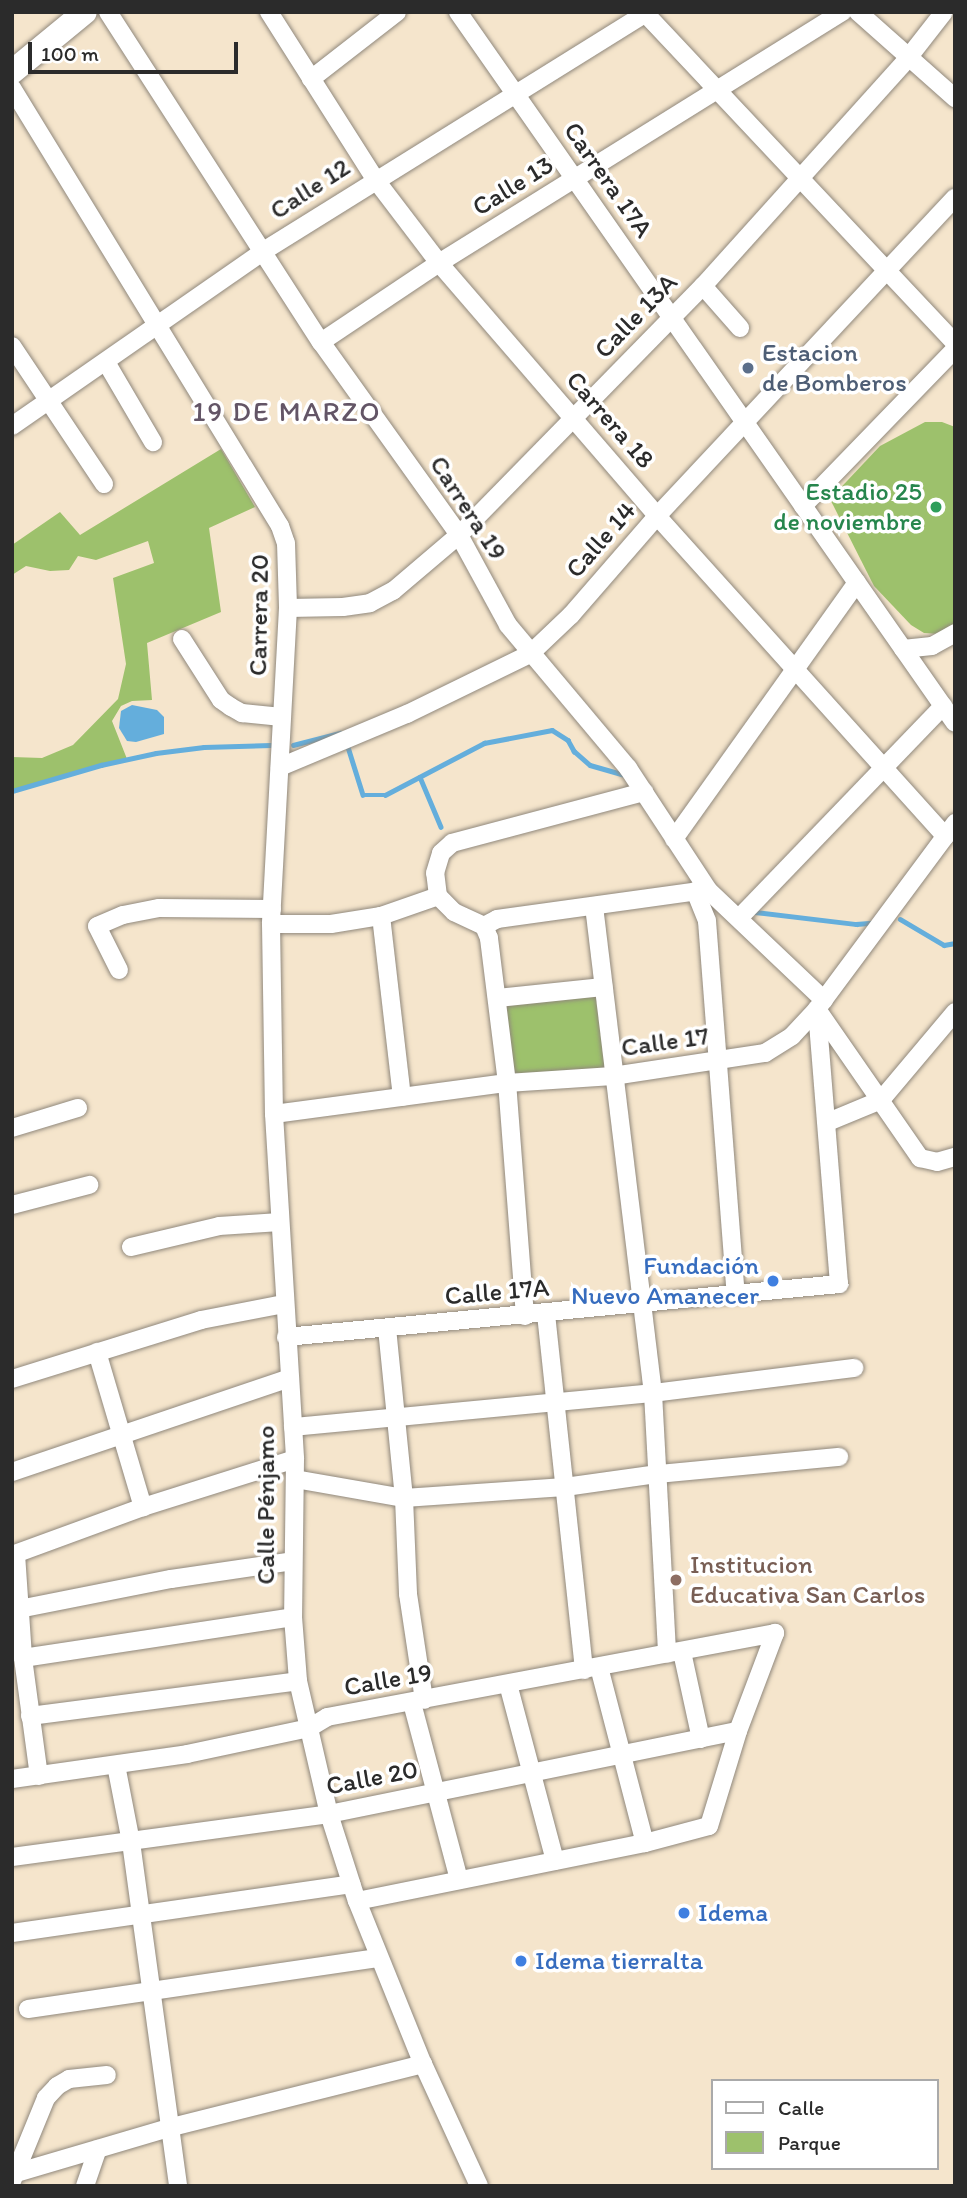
<!DOCTYPE html>
<html>
<head>
<meta charset="utf-8">
<style>
	body { margin:0 }
	#map { position:relative; width:967px; height:2198px; overflow:hidden; background:#f5e5cc; font-family:Itim,sans-serif }
	div>[style] { position:absolute }
	.green>* { inset:0; background:#9dc16c; transform-origin:0 0 }
	.water>* { inset:0; background:#64aedc }
	.stream>* { height:4.5px; margin:-2.25px; padding:0 2.25px; transform-origin:2.25px; border-radius:2.25px; background:#64aedc }
	.roads { filter:drop-shadow(0 0 2px #90887c) drop-shadow(0 0 2px #90887c) }
	.minor>* { height:18px; margin:-9px; padding:0 9px; transform-origin:9px; border-radius:9px; background:#fff }
	.secondary>* { height:24px; margin:-12px; padding:0 12px; transform-origin:12px; border-radius:12px; background:#fff }
	.dots>* { width:19px; height:19px; translate:-50% -50%; box-sizing:border-box; border:4px solid #fff; border-radius:50% }
	span { translate:-50% -50%; white-space:nowrap; text-align:center; line-height:1.15; -webkit-text-stroke:7px #fff; paint-order:stroke }
	.street-label { font-size:26px; color:#2b2b2b }
	.service-label { font-size:26px; color:#4e5e75 }
	.left { translate:0 -50%; text-align:left }
	.leisure-label { font-size:26px; color:#27864d }
	.right { translate:-100% -50%; text-align:right }
	.shop-label { font-size:26px; color:#366cbe }
	.education-label { font-size:26px; color:#785e54 }
	.neighbourhood-label { font-size:28px; color:#635566; letter-spacing:2px }
	.frame { position:absolute; inset:0; border:14px solid #2b2b2b; pointer-events:none }
	.legend { position:absolute; left:711px; top:2079px; width:228px; height:91px; box-sizing:border-box; background:#fff; border:2px solid #aaa; margin:0; padding:9px 12px; list-style:none; font-size:21px; color:#2b2b2b }
	.legend li { display:flex; align-items:center; gap:14px; height:35px }
	.legend b { width:35px; border:2px solid #aaa }
	.scale { position:absolute; left:28px; top:42px; width:210px; height:32px; box-sizing:border-box; border:4px solid #2b2b2b; border-top:0; padding-left:9px; font-size:21px; line-height:24px; white-space:nowrap; color:#2b2b2b; -webkit-text-stroke:5px #fff; paint-order:stroke }
</style>
</head>
<body>
<div id="map">
	<div class="green">
		<i style="clip-path:polygon(925px 422px,942px 422px,955px 427px,955px 624px,940px 634px,924px 633px,911px 625px,874px 586px,830px 499px,880px 446px)"></i>
		<i style="clip-path:polygon(221px 449px,255px 507px,209px 528px,221px 612px,147px 643px,152px 700px,132px 701px,121px 706px,112px 721px,127px 759px,12px 791px,12px 757px,42px 758px,73px 745px,118px 699px,126px 664px,113px 578px,154px 563px,148px 541px,96px 560px,78px 556px,69px 570px,50px 571px,26px 566px,12px 575px,12px 545px,60px 512px,80px 535px)"></i>
		<i style="left:599px;top:991px;width:78px;height:98px;rotate:83deg"></i>
	</div>
	<div class="water">
		<i style="clip-path:polygon(132px 705px,157px 710px,164px 717px,164px 734px,136px 742px,127px 741px,119px 728px,121px 711px)"></i>
	</div>
	<div class="stream">
		<i style="left:293px;top:745px;width:49px;rotate:-14.3deg"></i>
		<i style="left:348px;top:747px;width:50px;rotate:72.6deg"></i>
		<i style="left:363px;top:795px;width:22px"></i>
		<i style="left:385px;top:795px;width:112px;rotate:-27.7deg"></i>
		<i style="left:484px;top:743px;width:69px;rotate:-10.8deg"></i>
		<i style="left:552px;top:730px;width:19px;rotate:32deg"></i>
		<i style="left:568px;top:740px;width:13px;rotate:61deg"></i>
		<i style="left:574px;top:751px;width:21px;rotate:41deg"></i>
		<i style="left:590px;top:765px;width:35px;rotate:16deg"></i>
		<i style="left:420px;top:777px;width:54px;rotate:67.2deg"></i>
		<i style="left:12px;top:791px;width:93px;rotate:-16.3deg"></i>
		<i style="left:101px;top:765px;width:56px;rotate:-12.3deg"></i>
		<i style="left:156px;top:753px;width:48px;rotate:-7.1deg"></i>
		<i style="left:204px;top:747px;width:67px;rotate:-1.7deg"></i>
		<i style="left:755px;top:912px;width:102px;rotate:6.8deg"></i>
		<i style="left:856px;top:924px;width:16px;rotate:-4deg"></i>
		<i style="left:900px;top:919px;width:51px;rotate:30.6deg"></i>
		<i style="left:944px;top:945px;width:11px;rotate:-10deg"></i>
	</div>
	<div class="roads">
		<div class="minor">
			<i style="left:108px;top:12px;width:393px;rotate:57.2deg"></i>
			<i style="left:321px;top:342px;width:237px;rotate:54.4deg"></i>
			<i style="left:459px;top:535px;width:102px;rotate:61.4deg"></i>
			<i style="left:508px;top:625px;width:187px;rotate:50deg"></i>
			<i style="left:628px;top:768px;width:146px;rotate:56.7deg"></i>
			<i style="left:708px;top:890px;width:160px;rotate:43.5deg"></i>
			<i style="left:269px;top:12px;width:198px;rotate:57.6deg"></i>
			<i style="left:375px;top:179px;width:106px;rotate:52.7deg"></i>
			<i style="left:439px;top:263px;width:334px;rotate:49.2deg"></i>
			<i style="left:657px;top:516px;width:431px;rotate:48deg"></i>
			<i style="left:458px;top:12px;width:867px;rotate:55.05deg"></i>
			<i style="left:644px;top:12px;width:454px;rotate:46.8deg"></i>
			<i style="left:858px;top:12px;width:130px;rotate:41.6deg"></i>
			<i style="left:311px;top:79px;width:109px;rotate:-37.9deg"></i>
			<i style="left:12px;top:88px;width:513px;rotate:58.54deg"></i>
			<i style="left:280px;top:526px;width:18px;rotate:71deg"></i>
			<i style="left:286px;top:543px;width:65px;rotate:88.2deg"></i>
			<i style="left:288px;top:608px;width:316px;rotate:93.1deg"></i>
			<i style="left:271px;top:924px;width:190px;rotate:89.1deg"></i>
			<i style="left:274px;top:1114px;width:346px;rotate:86.5deg"></i>
			<i style="left:295px;top:1459px;width:158px;rotate:90.7deg"></i>
			<i style="left:293px;top:1617px;width:64px;rotate:85.5deg"></i>
			<i style="left:298px;top:1681px;width:137px;rotate:76.9deg"></i>
			<i style="left:329px;top:1814px;width:91px;rotate:72.2deg"></i>
			<i style="left:357px;top:1901px;width:176px;rotate:68deg"></i>
			<i style="left:423px;top:2064px;width:134px;rotate:65.3deg"></i>
			<i style="left:703px;top:286px;width:56px;rotate:48.6deg"></i>
			<i style="left:321px;top:342px;width:142px;rotate:-33.8deg"></i>
			<i style="left:439px;top:263px;width:476px;rotate:-31.9deg"></i>
			<i style="left:12px;top:346px;width:166px;rotate:56.3deg"></i>
			<i style="left:106px;top:362px;width:93px;rotate:59.6deg"></i>
			<i style="left:12px;top:426px;width:305px;rotate:-34.8deg"></i>
			<i style="left:262px;top:252px;width:454px;rotate:-31.9deg"></i>
			<i style="left:803px;top:506px;width:219px;rotate:-45.9deg"></i>
			<i style="left:288px;top:608px;width:55px;rotate:-1deg"></i>
			<i style="left:343px;top:607px;width:27px;rotate:-8deg"></i>
			<i style="left:370px;top:603px;width:26px;rotate:-28deg"></i>
			<i style="left:393px;top:591px;width:87px;rotate:-40.3deg"></i>
			<i style="left:459px;top:535px;width:349px;rotate:-45.6deg"></i>
			<i style="left:703px;top:286px;width:307px;rotate:-48deg"></i>
			<i style="left:908px;top:58px;width:58px;rotate:-52deg"></i>
			<i style="left:182px;top:639px;width:72px;rotate:57.4deg"></i>
			<i style="left:221px;top:700px;width:12px;rotate:35deg"></i>
			<i style="left:231px;top:707px;width:13px;rotate:29deg"></i>
			<i style="left:242px;top:713px;width:40px;rotate:5.7deg"></i>
			<i style="left:903px;top:649px;width:29px;rotate:-6deg"></i>
			<i style="left:932px;top:646px;width:26px;rotate:-29deg"></i>
			<i style="left:280px;top:767px;width:138px;rotate:-22.7deg"></i>
			<i style="left:407px;top:714px;width:137px;rotate:-26deg"></i>
			<i style="left:530px;top:654px;width:57px;rotate:-43.6deg"></i>
			<i style="left:571px;top:615px;width:131px;rotate:-49deg"></i>
			<i style="left:657px;top:516px;width:436px;rotate:-46.9deg"></i>
			<i style="left:674px;top:839px;width:315px;rotate:-54.5deg"></i>
			<i style="left:695px;top:891px;width:32px;rotate:68deg"></i>
			<i style="left:707px;top:921px;width:374px;rotate:85.6deg"></i>
			<i style="left:594px;top:906px;width:491px;rotate:83.1deg"></i>
			<i style="left:653px;top:1393px;width:261px;rotate:86.9deg"></i>
			<i style="left:381px;top:916px;width:182px;rotate:83.4deg"></i>
			<i style="left:740px;top:917px;width:293px;rotate:-46.1deg"></i>
			<i style="left:271px;top:924px;width:60px"></i>
			<i style="left:331px;top:924px;width:51px;rotate:-9.1deg"></i>
			<i style="left:381px;top:916px;width:60px;rotate:-19.3deg"></i>
			<i style="left:484px;top:926px;width:15px;rotate:-28deg"></i>
			<i style="left:497px;top:919px;width:210px;rotate:-7.9deg"></i>
			<i style="left:119px;top:970px;width:49px;rotate:-116.6deg"></i>
			<i style="left:97px;top:926px;width:28px;rotate:-23deg"></i>
			<i style="left:123px;top:915px;width:37px;rotate:-11deg"></i>
			<i style="left:159px;top:908px;width:113px;rotate:0.5deg"></i>
			<i style="left:497px;top:998px;width:107px;rotate:-5.9deg"></i>
			<i style="left:819px;top:1012px;width:178px;rotate:55.3deg"></i>
			<i style="left:920px;top:1158px;width:17px;rotate:13deg"></i>
			<i style="left:937px;top:1162px;width:19px;rotate:-16deg"></i>
			<i style="left:274px;top:1114px;width:235px;rotate:-7.6deg"></i>
			<i style="left:507px;top:1083px;width:106px;rotate:-3.8deg"></i>
			<i style="left:613px;top:1076px;width:154px;rotate:-8.6deg"></i>
			<i style="left:765px;top:1053px;width:32px;rotate:-32deg"></i>
			<i style="left:792px;top:1036px;width:37px;rotate:-47deg"></i>
			<i style="left:817px;top:1009px;width:232px;rotate:-53.4deg"></i>
			<i style="left:828px;top:1122px;width:57px;rotate:-22.5deg"></i>
			<i style="left:881px;top:1100px;width:115px;rotate:-49.9deg"></i>
			<i style="left:12px;top:1128px;width:69px;rotate:-16.9deg"></i>
			<i style="left:12px;top:1205px;width:80px;rotate:-14.6deg"></i>
			<i style="left:131px;top:1247px;width:90px;rotate:-13.4deg"></i>
			<i style="left:219px;top:1226px;width:61px;rotate:-3.8deg"></i>
			<i style="left:546px;top:1314px;width:358px;rotate:83.9deg"></i>
			<i style="left:525px;top:1316px;width:234px;rotate:-94.4deg"></i>
			<i style="left:507px;top:1083px;width:146px;rotate:-97.1deg"></i>
			<i style="left:489px;top:938px;width:13px;rotate:-113deg"></i>
			<i style="left:484px;top:926px;width:33px;rotate:-155deg"></i>
			<i style="left:454px;top:912px;width:23px;rotate:-135deg"></i>
			<i style="left:438px;top:896px;width:23px;rotate:-97deg"></i>
			<i style="left:435px;top:873px;width:21px;rotate:-73deg"></i>
			<i style="left:441px;top:853px;width:15px;rotate:-42deg"></i>
			<i style="left:452px;top:843px;width:199px;rotate:-14.9deg"></i>
			<i style="left:387px;top:1328px;width:171px;rotate:84.3deg"></i>
			<i style="left:404px;top:1498px;width:96px;rotate:87.6deg"></i>
			<i style="left:408px;top:1594px;width:107px;rotate:81.4deg"></i>
			<i style="left:286px;top:1337px;width:556px;rotate:-5.47deg"></i>
			<i style="left:839px;top:1284px;width:276px;rotate:-94.6deg"></i>
			<i style="left:97px;top:1352px;width:162px;rotate:73.5deg"></i>
			<i style="left:12px;top:1379px;width:198px;rotate:-17.3deg"></i>
			<i style="left:201px;top:1320px;width:85px;rotate:-10.9deg"></i>
			<i style="left:293px;top:1427px;width:362px;rotate:-5.4deg"></i>
			<i style="left:653px;top:1393px;width:203px;rotate:-7.1deg"></i>
			<i style="left:12px;top:1472px;width:293px;rotate:-18.7deg"></i>
			<i style="left:295px;top:1479px;width:111px;rotate:9.9deg"></i>
			<i style="left:404px;top:1498px;width:161px;rotate:-3.9deg"></i>
			<i style="left:565px;top:1487px;width:94px;rotate:-8deg"></i>
			<i style="left:658px;top:1474px;width:182px;rotate:-5.4deg"></i>
			<i style="left:16px;top:1554px;width:104px;rotate:86.1deg"></i>
			<i style="left:23px;top:1658px;width:119px;rotate:82.3deg"></i>
			<i style="left:12px;top:1555px;width:140px;rotate:-20.1deg"></i>
			<i style="left:143px;top:1507px;width:159px;rotate:-17.5deg"></i>
			<i style="left:19px;top:1609px;width:155px;rotate:-11.2deg"></i>
			<i style="left:171px;top:1579px;width:123px;rotate:-8.4deg"></i>
			<i style="left:682px;top:1652px;width:89px;rotate:77.7deg"></i>
			<i style="left:23px;top:1658px;width:273px;rotate:-8.6deg"></i>
			<i style="left:599px;top:1667px;width:182px;rotate:75.4deg"></i>
			<i style="left:508px;top:1684px;width:183px;rotate:75.1deg"></i>
			<i style="left:412px;top:1703px;width:183px;rotate:75.1deg"></i>
			<i style="left:30px;top:1716px;width:270px;rotate:-7.4deg"></i>
			<i style="left:116px;top:1765px;width:78px;rotate:79deg"></i>
			<i style="left:131px;top:1842px;width:347px;rotate:82.2deg"></i>
			<i style="left:12px;top:1779px;width:177px;rotate:-8.1deg"></i>
			<i style="left:187px;top:1754px;width:125px;rotate:-12deg"></i>
			<i style="left:309px;top:1728px;width:21px;rotate:-31deg"></i>
			<i style="left:327px;top:1717px;width:456px;rotate:-10.6deg"></i>
			<i style="left:12px;top:1857px;width:320px;rotate:-7.7deg"></i>
			<i style="left:329px;top:1814px;width:417px;rotate:-11.5deg"></i>
			<i style="left:357px;top:1901px;width:294px;rotate:-11.4deg"></i>
			<i style="left:645px;top:1843px;width:66px;rotate:-14.9deg"></i>
			<i style="left:709px;top:1826px;width:99px;rotate:-73deg"></i>
			<i style="left:738px;top:1731px;width:105px;rotate:-69.3deg"></i>
			<i style="left:12px;top:1933px;width:343px;rotate:-8.2deg"></i>
			<i style="left:28px;top:2009px;width:355px;rotate:-8.3deg"></i>
			<i style="left:16px;top:2173px;width:163px;rotate:-16.4deg"></i>
			<i style="left:172px;top:2127px;width:259px;rotate:-14.1deg"></i>
			<i style="left:12px;top:2181px;width:90px;rotate:-67.7deg"></i>
			<i style="left:46px;top:2098px;width:16px;rotate:-47deg"></i>
			<i style="left:57px;top:2086px;width:14px;rotate:-30deg"></i>
			<i style="left:69px;top:2079px;width:38px;rotate:-6deg"></i>
			<i style="left:85px;top:2186px;width:39px;rotate:-71deg"></i>
		</div>
		<div class="secondary">
			<i style="left:12px;top:72px;width:94px;rotate:-39.4deg"></i>
		</div>
	</div>
	<div class="dots">
		<i style="left:748px;top:368px;background:#5c6f8a"></i>
		<i style="left:936px;top:507px;background:#2e9e5b"></i>
		<i style="left:773px;top:1281px;background:#3f7fe0"></i>
		<i style="left:676px;top:1580px;background:#8d6e63"></i>
		<i style="left:684px;top:1913px;background:#3f7fe0"></i>
		<i style="left:521px;top:1961px;background:#3f7fe0"></i>
	</div>
	<div class="street-label">
		<span style="left:608px;top:180px;rotate:55deg">Carrera 17A</span>
		<span style="left:513px;top:186px;rotate:-32deg">Calle 13</span>
		<span style="left:310px;top:189px;rotate:-33deg">Calle 12</span>
		<span style="left:636px;top:316px;rotate:-46deg">Calle 13A</span>
		<span style="left:610px;top:420px;rotate:49deg">Carrera 18</span>
		<span style="left:468px;top:508px;rotate:57deg">Carrera 19</span>
		<span style="left:601px;top:540px;rotate:-49deg">Calle 14</span>
		<span style="left:259px;top:615px;rotate:-89deg">Carrera 20</span>
		<span style="left:665px;top:1042px;rotate:-8deg">Calle 17</span>
		<span style="left:497px;top:1292px;rotate:-5deg">Calle 17A</span>
		<span style="left:266px;top:1505px;rotate:-90deg">Calle Pénjamo</span>
		<span style="left:388px;top:1680px;rotate:-10deg">Calle 19</span>
		<span style="left:372px;top:1778px;rotate:-11deg">Calle 20</span>
	</div>
	<div class="service-label">
		<span class="left" style="left:762px;top:368px">Estacion<br>de Bomberos</span>
	</div>
	<div class="leisure-label">
		<span class="right" style="left:922px;top:507px">Estadio 25<br>de noviembre</span>
	</div>
	<div class="shop-label">
		<span class="right" style="left:759px;top:1281px">Fundación<br>Nuevo Amanecer</span>
		<span class="left" style="left:698px;top:1913px">Idema</span>
		<span class="left" style="left:535px;top:1961px">Idema tierralta</span>
	</div>
	<div class="education-label">
		<span class="left" style="left:690px;top:1580px">Institucion<br>Educativa San Carlos</span>
	</div>
	<div class="neighbourhood-label">
		<span style="left:287px;top:411px">19 DE MARZO</span>
	</div>
	<div class="frame"></div>
	<ul class="legend">
	<li><b style="height:9px;background:#fff"></b>Calle</li>
	<li><b style="height:19px;background:#9dc16c"></b>Parque</li>
	</ul>
	<div class="scale">100 m</div>
</div>
</body>
</html>
